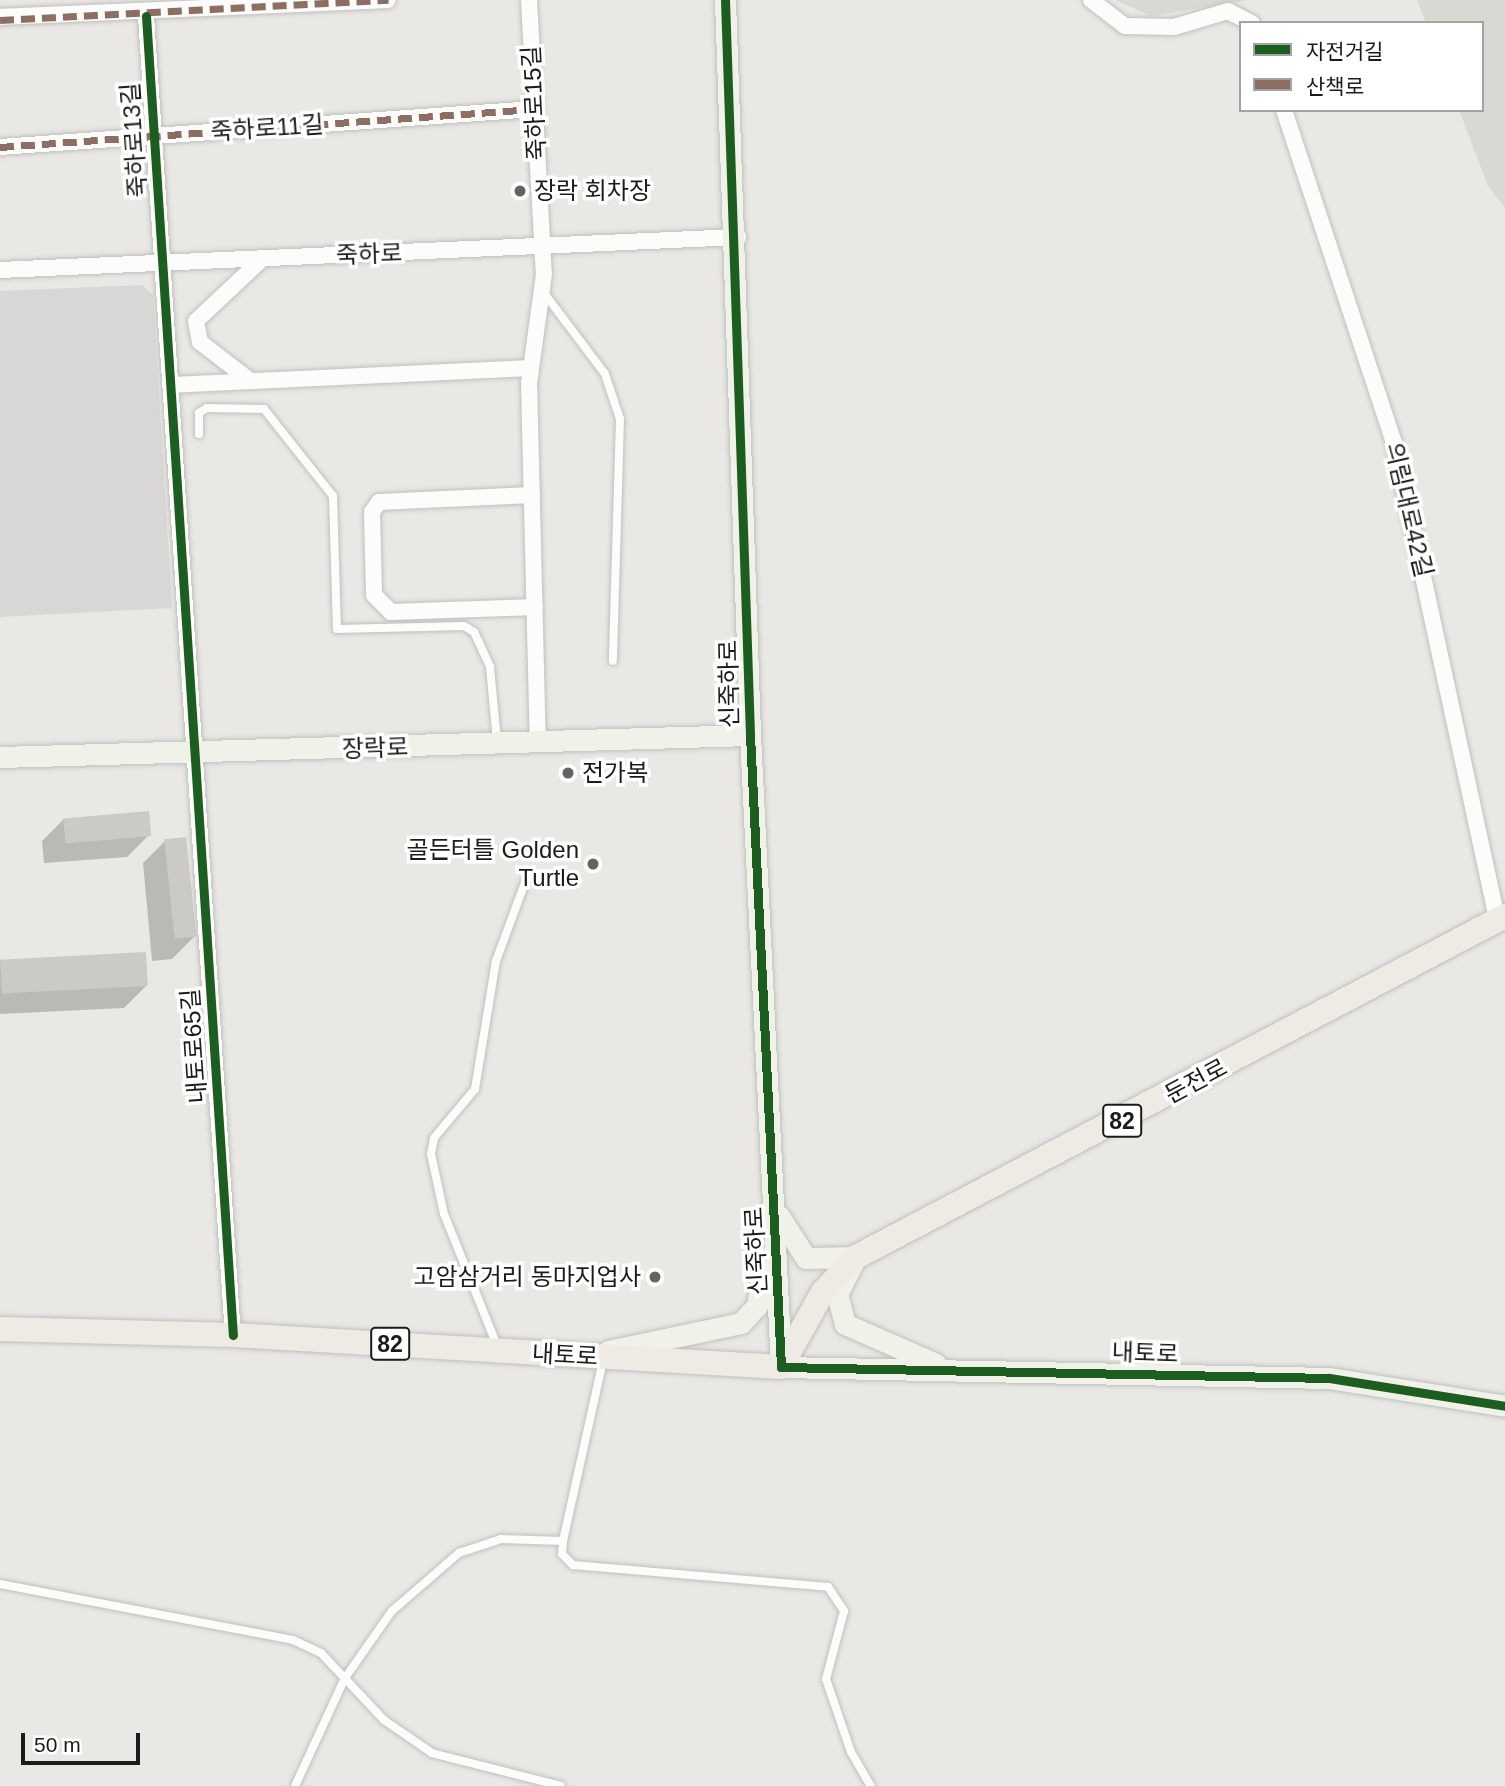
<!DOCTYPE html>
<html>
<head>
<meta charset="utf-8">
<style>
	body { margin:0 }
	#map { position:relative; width:1505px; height:1786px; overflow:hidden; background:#e9e8e4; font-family:Arial,"Noto Sans KR",sans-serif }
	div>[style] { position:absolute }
	.residential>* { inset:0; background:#d8d7d5 }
	.airport>* { inset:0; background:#d9d8d3 }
	.shadow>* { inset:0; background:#0003 }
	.building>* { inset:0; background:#cccac7; transform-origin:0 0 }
	.roads { filter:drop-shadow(0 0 2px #c0c0be) drop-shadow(0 0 2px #c0c0be) }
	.lane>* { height:8px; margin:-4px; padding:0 4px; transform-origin:4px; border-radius:4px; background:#fcfcfb }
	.street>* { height:16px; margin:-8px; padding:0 8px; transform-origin:8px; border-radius:8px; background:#fcfcfb }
	.secondary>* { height:21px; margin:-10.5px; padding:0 10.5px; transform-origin:10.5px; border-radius:10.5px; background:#f0f1e9 }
	.primary>* { height:24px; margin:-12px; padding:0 12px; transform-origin:12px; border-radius:12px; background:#eeebe4 }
	.quiet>* { height:7px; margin-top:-3.5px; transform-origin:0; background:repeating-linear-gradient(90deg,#8d6e63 0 14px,transparent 0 21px) }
	.cycleway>* { height:9px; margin:-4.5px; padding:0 4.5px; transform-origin:4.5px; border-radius:4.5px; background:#1b5e20 }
	.dots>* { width:19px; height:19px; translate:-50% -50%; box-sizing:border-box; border:4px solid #fff; border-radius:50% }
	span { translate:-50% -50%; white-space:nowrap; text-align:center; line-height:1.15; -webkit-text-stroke:7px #fff; paint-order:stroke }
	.shield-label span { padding:2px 5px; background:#fff; border:2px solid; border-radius:5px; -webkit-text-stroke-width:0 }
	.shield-label { font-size:23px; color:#1b1b1b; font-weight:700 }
	.street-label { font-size:24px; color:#1b1b1b }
	.poi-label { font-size:24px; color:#1b1b1b }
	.left { translate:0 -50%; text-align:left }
	.right { translate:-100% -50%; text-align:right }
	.legend { position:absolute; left:1239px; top:21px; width:245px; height:91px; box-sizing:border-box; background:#fff; border:2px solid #a4a4a4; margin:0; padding:9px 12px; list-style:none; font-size:21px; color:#1b1b1b }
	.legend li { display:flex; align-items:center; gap:14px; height:35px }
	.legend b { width:35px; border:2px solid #a4a4a4 }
	.scale { position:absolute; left:21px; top:1733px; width:119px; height:32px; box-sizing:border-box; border:4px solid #1b1b1b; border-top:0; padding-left:9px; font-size:21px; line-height:24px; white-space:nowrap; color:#1b1b1b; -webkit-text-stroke:5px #fff; paint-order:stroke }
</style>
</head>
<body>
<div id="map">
	<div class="residential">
		<i style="clip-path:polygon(142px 285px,153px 295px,172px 608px,0 617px,0 291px)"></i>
	</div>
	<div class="airport">
		<i style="clip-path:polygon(1115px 0,1249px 0,1151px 16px)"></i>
		<i style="clip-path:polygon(1417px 0,1505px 0,1505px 208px,1488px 186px,1459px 110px,1482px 110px,1482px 23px,1426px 23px)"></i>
	</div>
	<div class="shadow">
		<i style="clip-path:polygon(64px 819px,149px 835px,127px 857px,44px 863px,42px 841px)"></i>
		<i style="clip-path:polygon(165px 841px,194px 937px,172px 959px,152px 961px,143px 863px)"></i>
		<i style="clip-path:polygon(0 961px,146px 986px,124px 1008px,0 1014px)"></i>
	</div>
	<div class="building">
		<i style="left:149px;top:811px;width:25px;height:86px;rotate:85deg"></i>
		<i style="left:186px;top:837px;width:100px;height:22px;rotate:84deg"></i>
		<i style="left:146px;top:952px;width:34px;height:146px;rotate:87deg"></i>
	</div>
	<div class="roads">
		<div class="lane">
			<i style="left:544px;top:293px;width:101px;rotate:53deg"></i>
			<i style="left:605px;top:374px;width:47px;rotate:71.6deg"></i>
			<i style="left:620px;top:419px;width:242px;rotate:91.7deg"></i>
			<i style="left:199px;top:434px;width:21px;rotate:-90deg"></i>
			<i style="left:199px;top:413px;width:9px;rotate:-32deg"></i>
			<i style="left:207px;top:408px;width:57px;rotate:1deg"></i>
			<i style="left:264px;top:409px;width:111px;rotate:51.6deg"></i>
			<i style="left:333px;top:496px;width:133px;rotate:88.3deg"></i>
			<i style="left:337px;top:629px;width:127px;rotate:-1.4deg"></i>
			<i style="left:464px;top:626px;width:12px;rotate:31deg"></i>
			<i style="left:474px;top:632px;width:38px;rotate:65deg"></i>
			<i style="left:490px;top:667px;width:74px;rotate:84.6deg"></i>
			<i style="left:498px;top:1348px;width:144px;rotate:-111.9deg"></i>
			<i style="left:444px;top:1214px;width:61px;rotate:-102.2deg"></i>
			<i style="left:431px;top:1154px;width:16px;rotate:-79deg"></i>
			<i style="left:434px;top:1138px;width:64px;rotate:-50.1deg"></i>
			<i style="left:475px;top:1089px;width:130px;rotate:-80.7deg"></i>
			<i style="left:496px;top:961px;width:90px;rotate:-69.7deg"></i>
			<i style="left:563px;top:1541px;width:185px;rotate:-77.5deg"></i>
			<i style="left:0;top:1584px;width:298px;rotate:10.8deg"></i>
			<i style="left:293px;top:1640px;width:31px;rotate:25deg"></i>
			<i style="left:321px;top:1653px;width:92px;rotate:46.8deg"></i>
			<i style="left:384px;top:1720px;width:58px;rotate:34.5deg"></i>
			<i style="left:432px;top:1753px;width:133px;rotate:14.3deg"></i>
			<i style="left:295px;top:1786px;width:119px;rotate:-65.2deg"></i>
			<i style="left:345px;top:1678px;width:82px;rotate:-55deg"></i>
			<i style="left:392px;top:1611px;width:89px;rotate:-40.9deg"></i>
			<i style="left:459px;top:1553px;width:44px;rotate:-18.4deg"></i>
			<i style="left:501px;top:1539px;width:62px;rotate:1.8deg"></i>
			<i style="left:563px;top:1541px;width:13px;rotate:94deg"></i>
			<i style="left:562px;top:1554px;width:16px;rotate:45deg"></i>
			<i style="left:573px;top:1565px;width:256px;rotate:4.9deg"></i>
			<i style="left:828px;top:1587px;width:29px;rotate:56deg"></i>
			<i style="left:844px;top:1611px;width:70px;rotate:104.8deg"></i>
			<i style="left:826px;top:1679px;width:77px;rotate:71.1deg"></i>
			<i style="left:851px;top:1752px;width:39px;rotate:60deg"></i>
		</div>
		<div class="street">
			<i style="left:529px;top:0;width:274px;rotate:86.9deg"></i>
			<i style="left:544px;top:274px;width:110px;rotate:97.8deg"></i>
			<i style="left:529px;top:383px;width:359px;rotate:88.6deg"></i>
			<i style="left:1091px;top:0;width:43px;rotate:37.4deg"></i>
			<i style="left:1125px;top:26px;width:49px;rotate:1.2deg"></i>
			<i style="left:1174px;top:27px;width:56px;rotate:-16.5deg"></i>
			<i style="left:1228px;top:11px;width:27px;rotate:27deg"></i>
			<i style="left:146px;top:16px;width:1322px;rotate:86.23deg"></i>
			<i style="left:0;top:17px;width:388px;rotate:-2.5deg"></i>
			<i style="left:1284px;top:110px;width:350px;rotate:71.7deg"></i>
			<i style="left:1394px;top:442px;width:489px;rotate:77.8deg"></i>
			<i style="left:0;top:147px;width:535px;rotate:-4.07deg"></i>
			<i style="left:0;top:270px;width:739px;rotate:-2.56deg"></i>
			<i style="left:248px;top:379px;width:61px;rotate:-142.4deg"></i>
			<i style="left:200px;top:342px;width:21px;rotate:-101deg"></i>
			<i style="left:196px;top:321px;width:92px;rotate:-43.2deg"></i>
			<i style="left:170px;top:385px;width:359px;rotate:-2.7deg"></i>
			<i style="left:532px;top:495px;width:153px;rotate:177.4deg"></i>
			<i style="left:379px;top:502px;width:12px;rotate:125deg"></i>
			<i style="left:372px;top:512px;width:83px;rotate:88.6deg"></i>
			<i style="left:374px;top:595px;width:24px;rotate:45deg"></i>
			<i style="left:391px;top:612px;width:144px;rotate:-2deg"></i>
		</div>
		<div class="secondary">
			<i style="left:725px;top:0;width:735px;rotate:88.05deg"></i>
			<i style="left:750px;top:735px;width:633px;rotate:87.19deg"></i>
			<i style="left:781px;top:1367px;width:548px;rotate:1.15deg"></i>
			<i style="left:1329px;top:1378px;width:178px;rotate:9deg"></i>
			<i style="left:0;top:757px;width:750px;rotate:-1.68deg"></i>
			<i style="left:779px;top:1216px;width:50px;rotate:57.3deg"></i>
			<i style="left:806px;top:1258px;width:50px;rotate:-1.1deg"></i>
			<i style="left:856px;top:1257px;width:42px;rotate:117.2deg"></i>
			<i style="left:837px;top:1294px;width:31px;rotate:75deg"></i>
			<i style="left:845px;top:1324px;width:99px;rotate:23.7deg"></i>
			<i style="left:608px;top:1351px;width:136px;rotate:-11.9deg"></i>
			<i style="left:741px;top:1323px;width:23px;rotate:-47deg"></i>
			<i style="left:757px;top:1306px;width:49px;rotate:-80.5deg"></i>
		</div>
		<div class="primary">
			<i style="left:0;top:1329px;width:233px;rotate:1.5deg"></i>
			<i style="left:233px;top:1335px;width:549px;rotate:3.34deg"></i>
			<i style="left:781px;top:1367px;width:86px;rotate:-60.8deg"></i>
			<i style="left:823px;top:1292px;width:48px;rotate:-46.7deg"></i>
			<i style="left:856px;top:1257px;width:733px;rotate:-27.72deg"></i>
		</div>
	</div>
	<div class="quiet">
		<i style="left:0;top:20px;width:389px;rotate:-3deg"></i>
		<i style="left:0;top:147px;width:535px;rotate:-4.07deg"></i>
	</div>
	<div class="cycleway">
		<i style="left:725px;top:0;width:735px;rotate:88.05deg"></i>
		<i style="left:750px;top:735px;width:633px;rotate:87.19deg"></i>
		<i style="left:781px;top:1367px;width:548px;rotate:1.15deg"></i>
		<i style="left:1329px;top:1378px;width:178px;rotate:9deg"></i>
		<i style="left:146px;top:16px;width:1322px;rotate:86.23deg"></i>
	</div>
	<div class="dots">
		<i style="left:520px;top:191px;background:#636361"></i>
		<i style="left:568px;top:773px;background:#636361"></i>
		<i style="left:593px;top:864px;background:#636361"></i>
		<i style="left:655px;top:1277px;background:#636361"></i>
	</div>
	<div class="shield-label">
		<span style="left:1122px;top:1121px">82</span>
		<span style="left:390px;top:1344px">82</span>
	</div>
	<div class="street-label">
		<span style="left:534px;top:103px;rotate:-93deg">죽하로15길</span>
		<span style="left:267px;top:128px;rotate:-4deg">죽하로11길</span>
		<span style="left:134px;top:140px;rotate:-94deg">죽하로13길</span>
		<span style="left:369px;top:254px;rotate:-2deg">죽하로</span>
		<span style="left:1409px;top:510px;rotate:77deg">의림대로42길</span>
		<span style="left:729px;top:684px;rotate:-91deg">신죽하로</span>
		<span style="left:375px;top:748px;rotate:-2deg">장락로</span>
		<span style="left:194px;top:1046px;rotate:-94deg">내토로65길</span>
		<span style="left:1196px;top:1081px;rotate:-28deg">둔전로</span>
		<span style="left:756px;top:1251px;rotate:-93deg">신죽하로</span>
		<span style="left:1145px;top:1353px;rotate:2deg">내토로</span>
		<span style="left:565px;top:1355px;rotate:3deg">내토로</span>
	</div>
	<div class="poi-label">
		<span class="left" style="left:534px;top:191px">장락 회차장</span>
		<span class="left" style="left:582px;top:773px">전가복</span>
		<span class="right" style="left:579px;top:864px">골든터틀 Golden<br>Turtle</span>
		<span class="right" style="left:641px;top:1277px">고암삼거리 동마지업사</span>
	</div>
	<ul class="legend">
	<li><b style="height:9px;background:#1b5e20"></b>자전거길</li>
	<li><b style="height:9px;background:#8d6e63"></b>산책로</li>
	</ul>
	<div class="scale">50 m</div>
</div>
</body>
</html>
